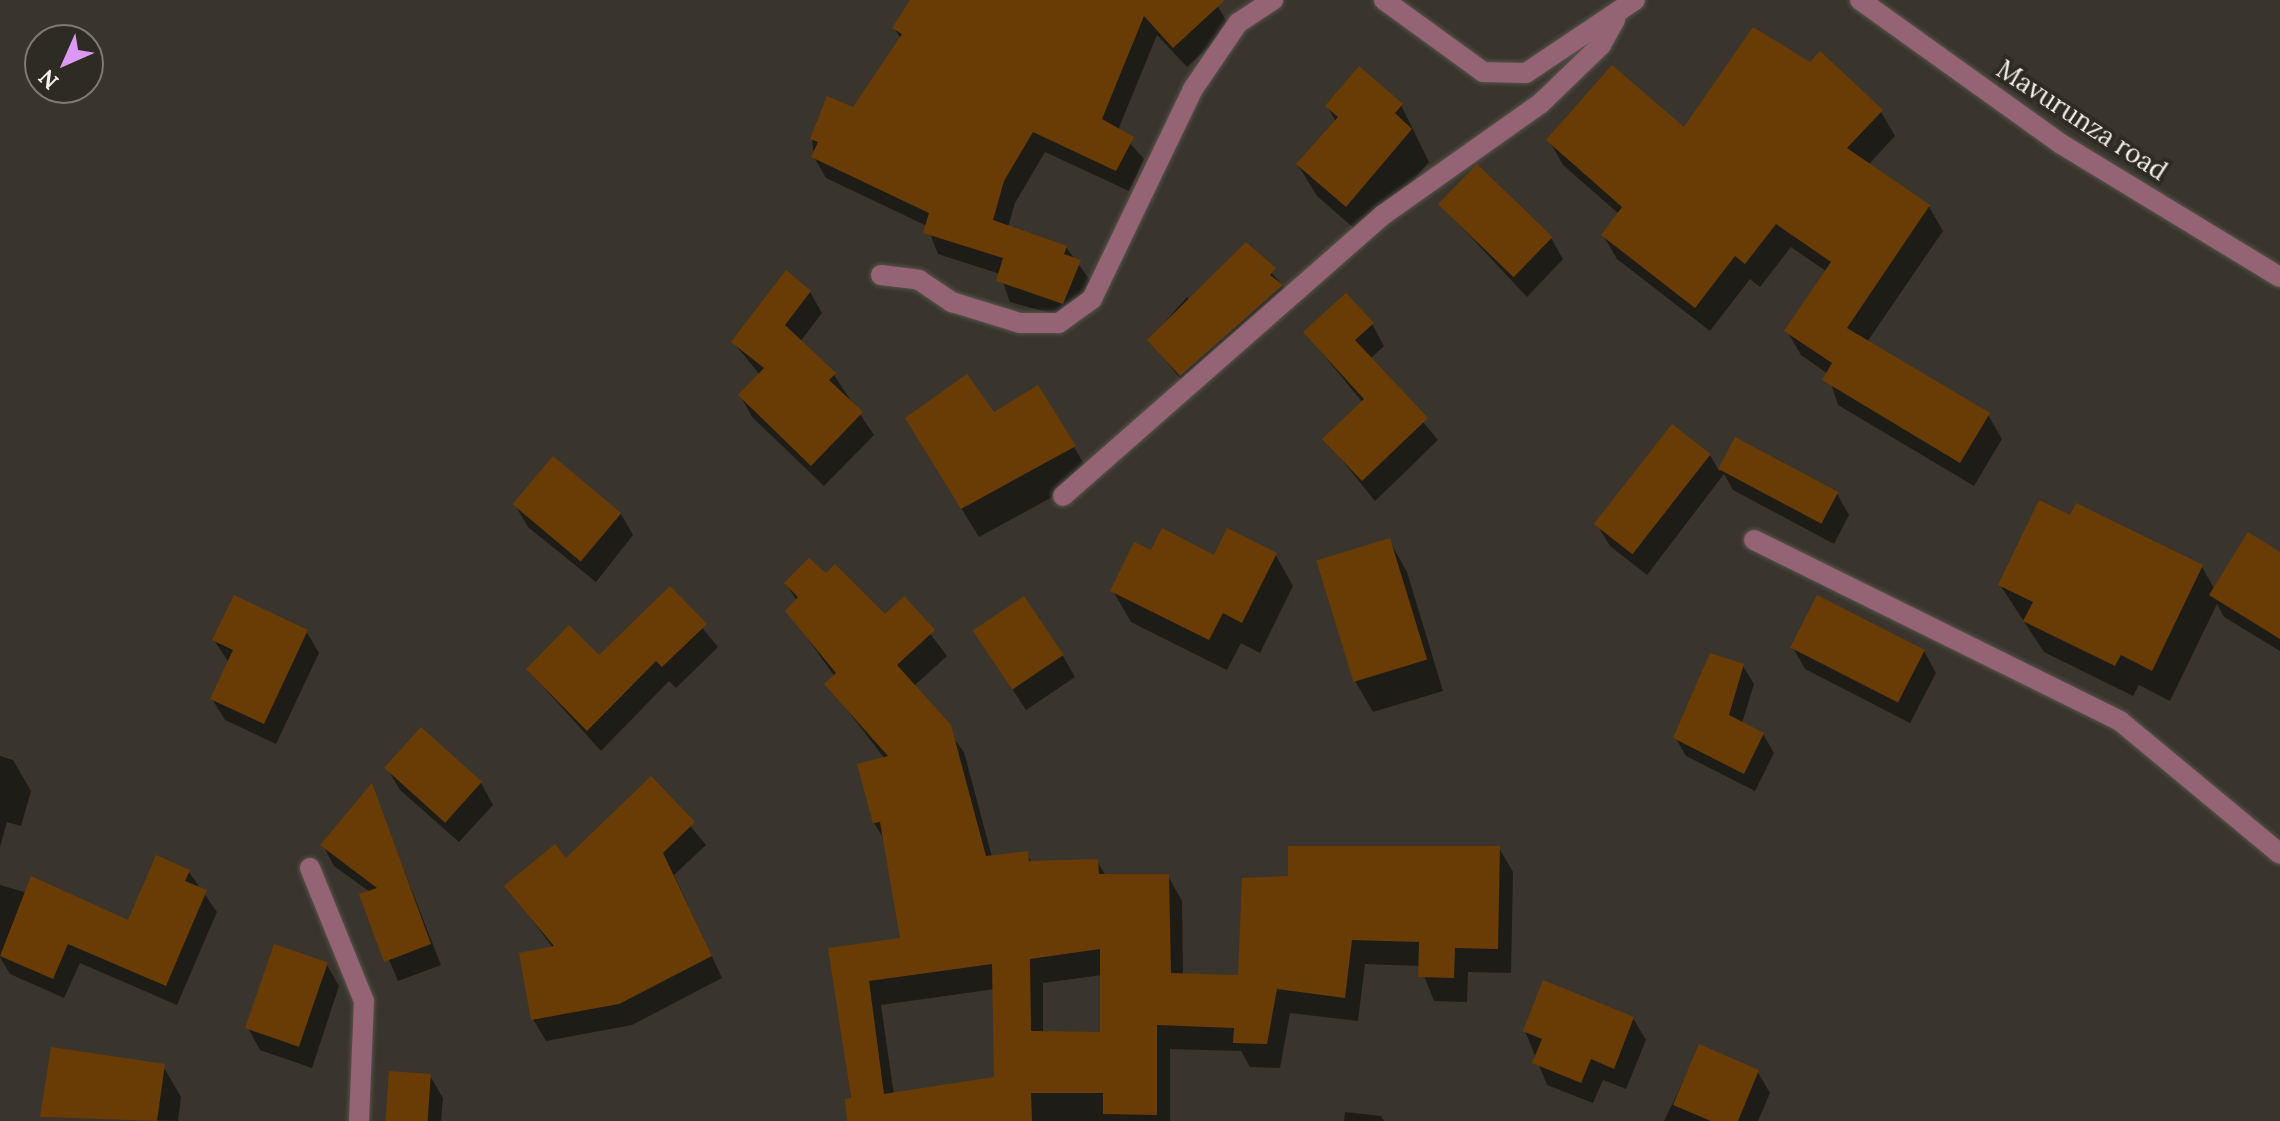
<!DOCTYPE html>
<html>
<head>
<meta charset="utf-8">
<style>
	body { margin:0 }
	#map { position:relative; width:2280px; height:1121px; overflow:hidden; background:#39352c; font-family:Lora,serif }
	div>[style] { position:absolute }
	.shadow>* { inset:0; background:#0007 }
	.building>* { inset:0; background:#6a3c05; transform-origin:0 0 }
	.roads { filter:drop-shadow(0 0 2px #57534b) drop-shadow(0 0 2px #57534b) }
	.minor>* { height:20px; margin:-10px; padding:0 10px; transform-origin:10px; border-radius:10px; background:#946374 }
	span { translate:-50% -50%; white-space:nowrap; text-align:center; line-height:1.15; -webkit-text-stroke:8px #2e2b22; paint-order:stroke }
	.street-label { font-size:26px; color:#f5f3ee }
	.north { position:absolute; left:24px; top:24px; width:80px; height:80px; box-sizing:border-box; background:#2e2b22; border:2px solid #7e7b74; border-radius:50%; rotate:225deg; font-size:22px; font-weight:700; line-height:32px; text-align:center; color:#f5f3ee }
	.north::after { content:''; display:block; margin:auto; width:28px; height:36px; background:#db99f5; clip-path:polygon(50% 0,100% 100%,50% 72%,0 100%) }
</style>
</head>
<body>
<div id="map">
	<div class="shadow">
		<i style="clip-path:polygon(913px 0,1214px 0,1230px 27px,1187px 67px,1157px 35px,1118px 130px,1144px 159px,1129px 191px,1045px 152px,1015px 203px,1008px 227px,1066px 247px,1092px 283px,1080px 321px,1010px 302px,1000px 274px,938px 254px,927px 226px,826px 178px,814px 157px,812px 139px,854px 109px,901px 39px,894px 28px)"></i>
		<i style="clip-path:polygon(1401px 105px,1429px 162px,1364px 237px,1317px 196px,1298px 165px,1336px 122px,1327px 106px)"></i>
		<i style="clip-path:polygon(1881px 112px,1895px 136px,1868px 165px,1929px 207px,1943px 231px,1867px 342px,1988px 415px,2002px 439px,1974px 486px,1838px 405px,1828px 374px,1801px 355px,1787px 331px,1827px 272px,1791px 247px,1760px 287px,1750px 279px,1710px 331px,1617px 259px,1603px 235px,1619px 214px,1563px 165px,1549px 140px)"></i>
		<i style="clip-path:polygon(1441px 205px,1551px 238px,1563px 259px,1527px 297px)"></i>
		<i style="clip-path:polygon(1246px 244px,1285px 288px,1192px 393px,1149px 340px,1187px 297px,1194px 304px)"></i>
		<i style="clip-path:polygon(810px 292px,822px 313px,800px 342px,834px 375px,874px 435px,824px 486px,752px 417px,740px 395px,760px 375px,733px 342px)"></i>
		<i style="clip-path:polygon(1372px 324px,1384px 346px,1370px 359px,1438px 440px,1375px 501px,1325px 439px,1363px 403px,1305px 332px)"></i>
		<i style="clip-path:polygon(993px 414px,1074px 447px,1091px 476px,979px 537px,924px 448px)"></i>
		<i style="clip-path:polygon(1736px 440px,1837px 494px,1849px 515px,1834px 544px,1733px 490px,1724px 474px,1647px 575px,1610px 546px,1597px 525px,1710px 455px,1719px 471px)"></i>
		<i style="clip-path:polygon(515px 505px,621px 514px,633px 535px,596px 582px,528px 527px)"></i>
		<i style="clip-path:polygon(2071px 518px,2202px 567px,2215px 590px,2280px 555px,2280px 651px,2224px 617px,2217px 604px,2170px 701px,2139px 685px,2133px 696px,2044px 652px,2000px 585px)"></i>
		<i style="clip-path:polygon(1389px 540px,1407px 572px,1443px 691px,1373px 712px,1355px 681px)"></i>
		<i style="clip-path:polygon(1275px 554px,1293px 586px,1260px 653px,1241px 643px,1227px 670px,1131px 622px,1113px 591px,1215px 558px)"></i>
		<i style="clip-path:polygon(evenodd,786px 584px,885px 617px,904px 599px,947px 656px,914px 686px,964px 752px,992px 857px,1026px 853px,1032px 863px,1097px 861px,1106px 876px,1168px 876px,1182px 901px,1183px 975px,1240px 977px,1290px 878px,1499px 848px,1513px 872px,1511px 973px,1468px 972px,1467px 1002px,1434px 1001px,1420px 966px,1365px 964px,1358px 1021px,1290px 1013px,1280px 1068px,1250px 1067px,1241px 1051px,1170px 1049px,1170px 1121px,854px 1121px,830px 949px,902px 940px,885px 841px,874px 823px,885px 759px,827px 684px,835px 677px,788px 611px,797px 601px,786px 584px,1102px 975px,1102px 1034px,1043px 1033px,1043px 983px,1102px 975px,786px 584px,995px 989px,996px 1079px,894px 1095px,881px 1005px,995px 989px)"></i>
		<i style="clip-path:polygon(670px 589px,718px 647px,676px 688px,669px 681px,601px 751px,528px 670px,599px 658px)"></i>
		<i style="clip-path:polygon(306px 631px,319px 653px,276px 744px,225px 720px,212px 699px,229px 663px,214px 640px)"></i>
		<i style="clip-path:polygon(975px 632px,1063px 656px,1075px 677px,1026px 710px)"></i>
		<i style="clip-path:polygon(1793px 648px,1924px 651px,1936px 673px,1910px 723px,1805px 669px)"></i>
		<i style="clip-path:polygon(1743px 666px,1754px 684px,1742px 723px,1763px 734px,1774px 753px,1755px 791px,1686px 756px,1675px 737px)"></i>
		<i style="clip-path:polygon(0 756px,13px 760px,31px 791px,21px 826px,7px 822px,0 847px)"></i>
		<i style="clip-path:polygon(387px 768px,481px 783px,493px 805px,459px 842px,400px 790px)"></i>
		<i style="clip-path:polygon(651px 779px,706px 845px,674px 875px,722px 978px,632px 1025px,546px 1041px,533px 1019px,553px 948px,507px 886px,566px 861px)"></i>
		<i style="clip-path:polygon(371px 786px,441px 965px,398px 981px,362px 895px,370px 892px,334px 866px,323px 845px)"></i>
		<i style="clip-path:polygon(189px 872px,217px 912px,177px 1005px,80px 963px,64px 998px,10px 974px,0 957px,0 885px,129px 922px)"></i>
		<i style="clip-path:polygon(327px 965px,339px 986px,312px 1068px,260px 1050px,248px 1028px)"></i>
		<i style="clip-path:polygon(1633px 1018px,1646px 1040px,1626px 1089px,1603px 1080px,1593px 1103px,1547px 1085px,1525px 1031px)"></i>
		<i style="clip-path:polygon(1700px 1047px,1757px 1071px,1770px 1093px,1758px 1121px,1664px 1121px)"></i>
		<i style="clip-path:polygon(163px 1066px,181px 1097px,178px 1121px,42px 1117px)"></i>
		<i style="clip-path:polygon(430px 1076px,443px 1098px,441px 1121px,387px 1121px)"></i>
		<i style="clip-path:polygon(1345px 1112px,1381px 1116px,1384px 1121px,1344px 1121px)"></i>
	</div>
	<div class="building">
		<i style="clip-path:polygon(910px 0,1225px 0,1173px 48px,1144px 16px,1102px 119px,1134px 137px,1116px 171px,1033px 132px,1004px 181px,993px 220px,1067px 246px,1064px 254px,1081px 260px,1063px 304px,996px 281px,1003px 258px,923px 233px,929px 213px,811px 157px,818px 142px,810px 139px,827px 96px,853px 107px,902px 34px,892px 28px)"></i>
		<i style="clip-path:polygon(1753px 27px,1810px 62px,1820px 51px,1883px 110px,1847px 148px,1930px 205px,1847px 328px,1990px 413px,1960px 463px,1822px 380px,1832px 363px,1784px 331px,1831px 262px,1776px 224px,1745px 264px,1735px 256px,1695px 308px,1601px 235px,1622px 207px,1546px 140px,1612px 65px,1684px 127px)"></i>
		<i style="clip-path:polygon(1359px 66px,1403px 104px,1395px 113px,1412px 129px,1346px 207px,1296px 164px,1338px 117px,1325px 106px)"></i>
		<i style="left:1477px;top:164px;width:105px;height:56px;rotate:44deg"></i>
		<i style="clip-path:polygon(1246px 242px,1276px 268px,1270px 275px,1283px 285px,1180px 376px,1147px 340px)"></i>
		<i style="clip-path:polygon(786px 270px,811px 291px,785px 325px,836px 373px,829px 380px,863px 412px,811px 466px,738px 395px,764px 368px,731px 342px)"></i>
		<i style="clip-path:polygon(1346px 293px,1374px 323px,1355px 340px,1428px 418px,1362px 481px,1322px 439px,1364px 399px,1303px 332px)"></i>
		<i style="clip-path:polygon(967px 374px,994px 412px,1038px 385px,1076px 446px,961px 509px,905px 418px)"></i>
		<i style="left:1672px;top:424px;width:49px;height:127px;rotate:38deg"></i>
		<i style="left:1735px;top:437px;width:117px;height:36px;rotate:28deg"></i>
		<i style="left:553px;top:456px;width:89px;height:63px;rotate:40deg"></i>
		<i style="clip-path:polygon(2039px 500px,2070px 515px,2076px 503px,2203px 565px,2152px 671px,2121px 655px,2115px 666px,2023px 621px,2033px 602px,1998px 585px)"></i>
		<i style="clip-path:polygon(1162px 528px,1214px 555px,1227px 528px,1277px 553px,1242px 623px,1223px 613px,1209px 640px,1110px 591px,1134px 542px,1151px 550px)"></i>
		<i style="clip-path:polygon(2248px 532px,2280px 552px,2280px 639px,2209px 595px)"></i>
		<i style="left:1390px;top:538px;width:127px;height:77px;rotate:73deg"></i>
		<i style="clip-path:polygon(evenodd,809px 558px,826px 573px,835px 564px,885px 614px,904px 596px,935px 630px,897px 665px,951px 725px,986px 856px,1028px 851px,1029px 861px,1098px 859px,1099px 874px,1169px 874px,1171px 973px,1238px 975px,1242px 878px,1288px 876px,1288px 846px,1500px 846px,1498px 949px,1455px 948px,1454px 978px,1418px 977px,1419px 942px,1352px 940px,1345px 998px,1277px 989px,1267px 1044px,1233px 1043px,1234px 1028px,1157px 1025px,1157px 1115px,1103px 1114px,1103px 1093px,1031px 1093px,1032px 1121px,847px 1121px,845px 1099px,851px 1098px,828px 948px,900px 938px,880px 822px,873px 823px,857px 764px,888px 756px,824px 684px,836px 673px,785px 611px,798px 597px,784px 583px,809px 558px,1100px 949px,1100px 1032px,1031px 1031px,1030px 959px,1100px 949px,809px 558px,992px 964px,994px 1077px,884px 1094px,869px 981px,992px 964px)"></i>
		<i style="clip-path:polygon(670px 586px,707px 624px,662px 667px,656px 661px,587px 731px,526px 669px,569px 625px,599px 655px)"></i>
		<i style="clip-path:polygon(234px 595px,308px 630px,264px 724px,210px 699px,233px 650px,212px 640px)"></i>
		<i style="left:1817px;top:595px;width:121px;height:59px;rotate:27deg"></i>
		<i style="left:1024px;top:596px;width:71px;height:62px;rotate:56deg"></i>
		<i style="clip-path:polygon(1710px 653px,1744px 664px,1729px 715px,1764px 733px,1744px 774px,1673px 738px)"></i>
		<i style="left:421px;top:727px;width:82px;height:55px;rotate:42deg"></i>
		<i style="clip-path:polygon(651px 776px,695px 822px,663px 853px,712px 956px,619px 1004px,531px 1020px,519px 953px,554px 946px,504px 886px,555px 844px,566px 858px)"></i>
		<i style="clip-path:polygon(372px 783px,431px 944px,384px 962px,359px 894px,377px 888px,320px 845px)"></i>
		<i style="clip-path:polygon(156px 855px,190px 870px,185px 881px,207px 890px,166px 986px,68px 944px,53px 979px,0 956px,31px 876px,128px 920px)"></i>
		<i style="left:274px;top:944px;width:57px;height:89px;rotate:19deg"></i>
		<i style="clip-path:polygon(1543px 980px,1634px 1017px,1614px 1069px,1591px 1059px,1581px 1083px,1532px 1063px,1542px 1039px,1523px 1031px)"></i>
		<i style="clip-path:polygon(1699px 1044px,1759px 1070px,1738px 1121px,1711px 1121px,1673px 1105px)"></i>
		<i style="clip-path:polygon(51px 1047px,165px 1064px,157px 1121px,40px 1117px)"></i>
		<i style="left:389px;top:1071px;width:42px;height:50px;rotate:4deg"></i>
	</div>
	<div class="roads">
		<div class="minor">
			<i style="left:1384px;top:0;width:122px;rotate:36deg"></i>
			<i style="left:1483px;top:72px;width:43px;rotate:1.3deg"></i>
			<i style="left:1526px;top:73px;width:131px;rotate:-33.8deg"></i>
			<i style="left:1860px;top:0;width:247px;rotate:35.6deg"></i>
			<i style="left:2061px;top:144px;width:256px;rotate:31.3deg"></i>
			<i style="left:881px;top:275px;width:38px;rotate:7deg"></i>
			<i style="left:919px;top:280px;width:40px;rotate:34deg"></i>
			<i style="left:952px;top:302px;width:71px;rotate:17.2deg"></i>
			<i style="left:1020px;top:323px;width:39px"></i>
			<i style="left:1059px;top:323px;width:41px;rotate:-36deg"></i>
			<i style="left:1092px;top:299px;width:233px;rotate:-64.3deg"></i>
			<i style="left:1193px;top:89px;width:80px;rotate:-55.7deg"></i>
			<i style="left:1238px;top:23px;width:42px;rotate:-33.3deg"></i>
			<i style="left:1063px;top:496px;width:426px;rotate:-41.3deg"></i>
			<i style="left:1383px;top:215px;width:192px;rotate:-35.3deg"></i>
			<i style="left:1540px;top:104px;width:85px;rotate:-44deg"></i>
			<i style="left:1601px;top:45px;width:29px;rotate:-61deg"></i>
			<i style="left:1754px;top:540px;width:408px;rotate:26.3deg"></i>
			<i style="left:2120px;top:721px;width:208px;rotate:39.7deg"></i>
			<i style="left:310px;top:868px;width:144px;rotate:67.9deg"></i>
			<i style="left:364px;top:1001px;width:120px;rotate:92.4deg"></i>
		</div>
	</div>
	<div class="street-label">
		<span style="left:2082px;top:120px;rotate:33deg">Mavurunza road</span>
	</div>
	<div class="north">N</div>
</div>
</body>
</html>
